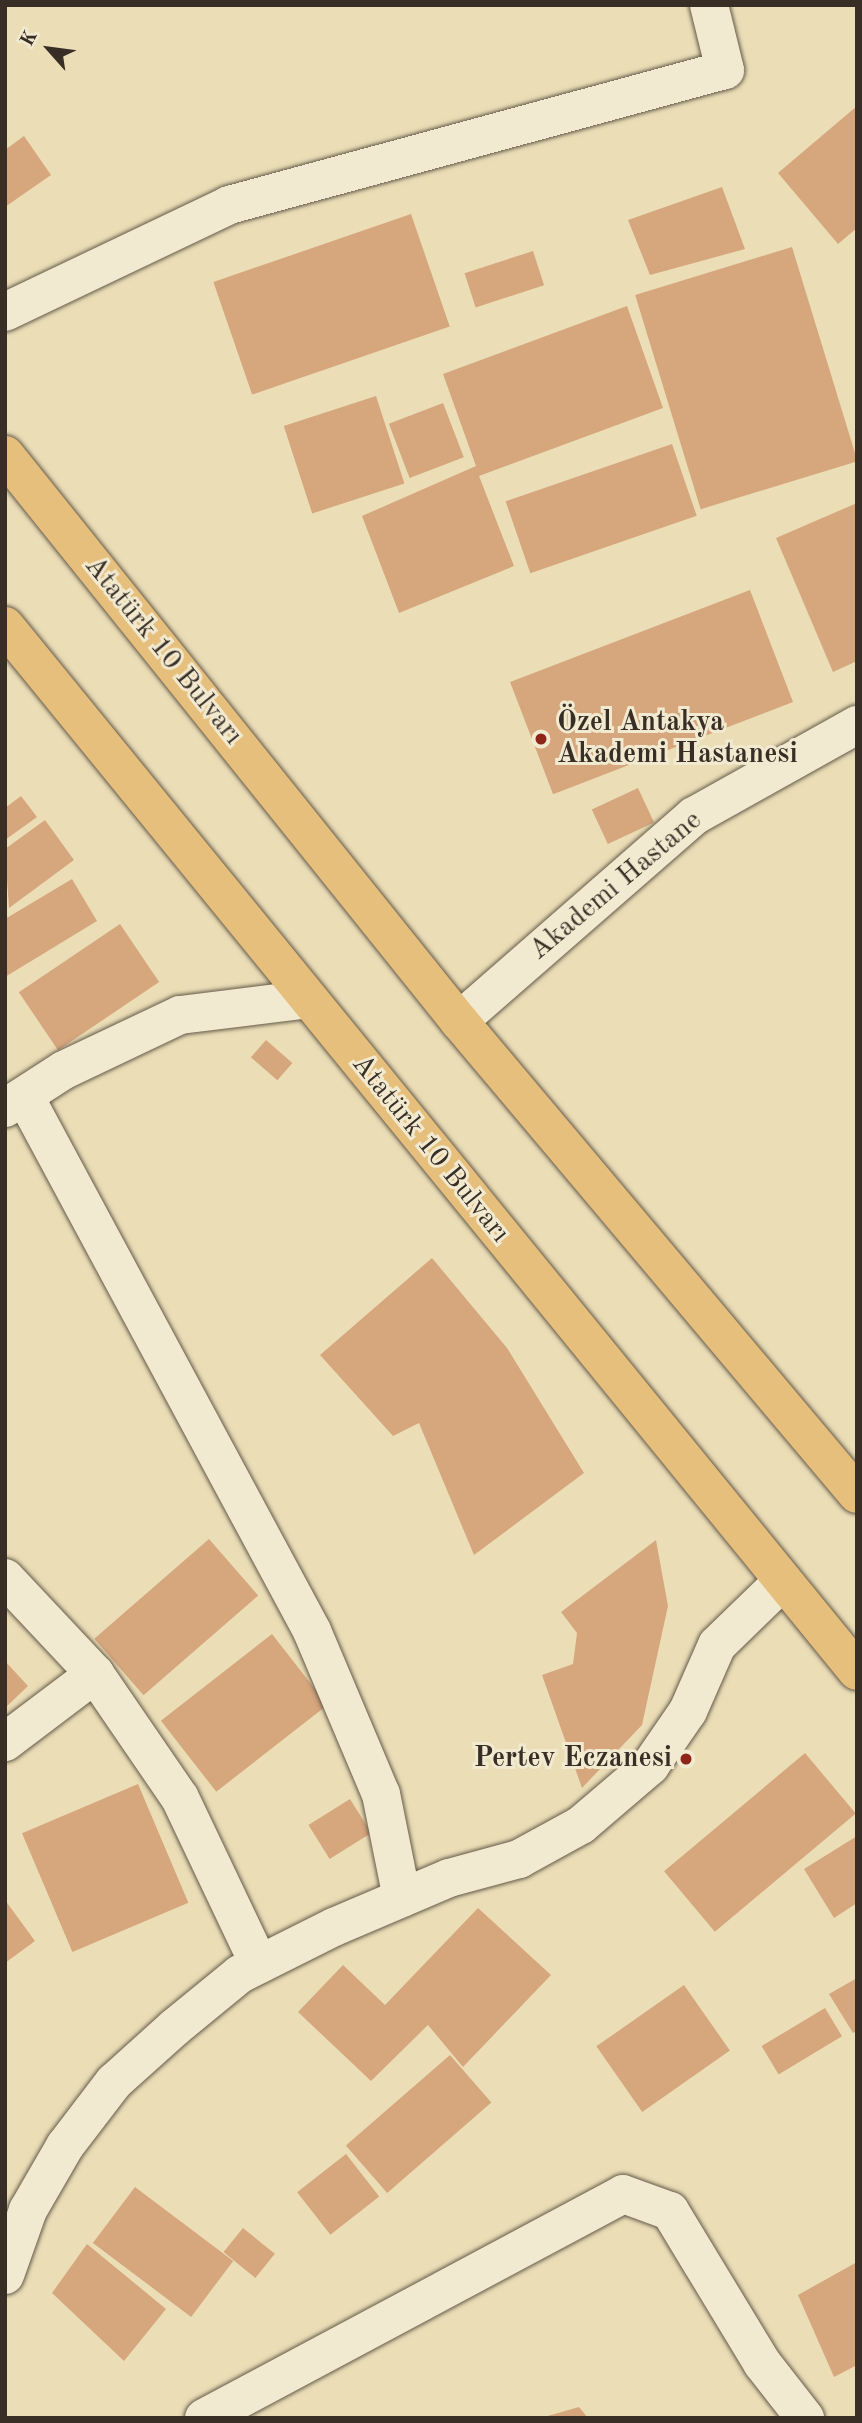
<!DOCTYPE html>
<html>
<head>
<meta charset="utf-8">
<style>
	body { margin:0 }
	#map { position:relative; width:862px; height:2423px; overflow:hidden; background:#ebdeb7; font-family:"Old Standard TT",serif }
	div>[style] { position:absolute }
	.building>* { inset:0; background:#d6a67d; transform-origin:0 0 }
	.roads { filter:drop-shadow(0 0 2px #655a4a) drop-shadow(0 0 2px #655a4a) }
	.street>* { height:38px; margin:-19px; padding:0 19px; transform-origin:19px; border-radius:19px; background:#f2ead0 }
	.highway>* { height:38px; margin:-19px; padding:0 19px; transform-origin:19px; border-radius:19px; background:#e6bf7c }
	.dots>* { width:19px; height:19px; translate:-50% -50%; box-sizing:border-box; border:4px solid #f2ead0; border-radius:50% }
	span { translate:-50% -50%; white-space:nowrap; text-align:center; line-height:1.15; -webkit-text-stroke:6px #f2ead0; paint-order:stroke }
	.street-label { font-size:28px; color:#382e25 }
	.poi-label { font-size:28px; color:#382e25; font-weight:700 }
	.left { translate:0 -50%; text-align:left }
	.right { translate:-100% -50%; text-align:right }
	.frame { position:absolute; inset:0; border:7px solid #382e25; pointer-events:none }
	.north { position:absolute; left:14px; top:14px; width:70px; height:70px; -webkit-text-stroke:5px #f2ead0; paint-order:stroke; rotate:298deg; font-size:19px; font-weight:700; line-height:28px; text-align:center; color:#382e25 }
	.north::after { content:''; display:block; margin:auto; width:24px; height:32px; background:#382e25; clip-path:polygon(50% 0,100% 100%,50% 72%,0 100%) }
</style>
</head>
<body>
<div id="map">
	<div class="building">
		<i style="clip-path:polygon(857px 106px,857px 228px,838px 244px,778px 173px)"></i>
		<i style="clip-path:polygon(24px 136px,51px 175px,5px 207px,5px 150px)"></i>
		<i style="clip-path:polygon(722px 187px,745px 249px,650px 275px,628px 220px)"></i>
		<i style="left:411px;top:214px;width:119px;height:209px;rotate:71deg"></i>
		<i style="left:792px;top:247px;width:224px;height:164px;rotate:73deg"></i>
		<i style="left:533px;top:251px;width:36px;height:72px;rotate:72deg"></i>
		<i style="clip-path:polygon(627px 306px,663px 408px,479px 476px,514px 566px,399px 613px,362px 516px,476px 466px,443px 374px)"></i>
		<i style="left:376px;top:396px;width:92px;height:97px;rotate:72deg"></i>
		<i style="left:443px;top:403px;width:58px;height:58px;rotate:69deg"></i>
		<i style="left:672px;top:444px;width:76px;height:176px;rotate:71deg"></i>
		<i style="clip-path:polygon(857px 503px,857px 661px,833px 672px,776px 538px)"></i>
		<i style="left:750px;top:590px;width:120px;height:257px;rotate:69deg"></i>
		<i style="left:638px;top:788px;width:38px;height:51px;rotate:65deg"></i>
		<i style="clip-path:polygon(21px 796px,37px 817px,5px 840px,5px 808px)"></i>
		<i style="clip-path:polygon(45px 820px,74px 860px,9px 908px,5px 849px)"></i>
		<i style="clip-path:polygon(72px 879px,97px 921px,5px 977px,5px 919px)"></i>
		<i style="left:120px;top:924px;width:70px;height:122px;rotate:56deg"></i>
		<i style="left:266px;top:1040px;width:35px;height:23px;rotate:41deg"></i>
		<i style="clip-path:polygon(432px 1258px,507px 1348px,584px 1473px,474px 1555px,419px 1423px,393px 1436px,320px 1355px)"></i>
		<i style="left:209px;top:1539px;width:75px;height:152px;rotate:49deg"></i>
		<i style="clip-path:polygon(656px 1540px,668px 1606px,642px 1725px,582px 1788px,542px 1675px,573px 1664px,577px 1633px,561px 1612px)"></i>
		<i style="left:272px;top:1634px;width:90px;height:141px;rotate:52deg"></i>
		<i style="clip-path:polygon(5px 1661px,28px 1686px,5px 1708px)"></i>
		<i style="left:805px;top:1753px;width:79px;height:184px;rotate:50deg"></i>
		<i style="left:138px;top:1784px;width:129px;height:126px;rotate:67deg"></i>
		<i style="left:350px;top:1799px;width:40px;height:49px;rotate:58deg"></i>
		<i style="clip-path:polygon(857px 1836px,857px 1903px,834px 1918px,804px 1869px)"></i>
		<i style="clip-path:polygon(5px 1900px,35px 1941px,5px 1963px)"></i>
		<i style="clip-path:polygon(478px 1908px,551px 1975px,463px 2067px,428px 2025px,371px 2081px,298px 2012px,343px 1965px,385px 2005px)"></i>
		<i style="clip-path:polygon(857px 1978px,857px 2031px,853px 2033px,829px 1994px)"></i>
		<i style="left:684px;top:1985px;width:80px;height:107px;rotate:55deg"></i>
		<i style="left:825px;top:2008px;width:33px;height:74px;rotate:59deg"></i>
		<i style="left:450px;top:2055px;width:63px;height:138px;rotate:49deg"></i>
		<i style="left:346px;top:2154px;width:54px;height:62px;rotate:52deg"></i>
		<i style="left:135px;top:2187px;width:123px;height:70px;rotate:37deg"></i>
		<i style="left:243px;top:2228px;width:41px;height:31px;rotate:39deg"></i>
		<i style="clip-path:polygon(87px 2244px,166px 2309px,124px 2361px,52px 2293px)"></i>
		<i style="clip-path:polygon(857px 2262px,857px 2365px,834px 2377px,798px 2295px)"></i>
		<i style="clip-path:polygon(579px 2407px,588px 2418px,544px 2418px,544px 2417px)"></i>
	</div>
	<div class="roads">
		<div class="street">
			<i style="left:5px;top:312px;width:248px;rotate:-25.5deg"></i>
			<i style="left:229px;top:205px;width:514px;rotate:-15.23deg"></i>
			<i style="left:725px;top:70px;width:67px;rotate:-103.8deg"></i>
			<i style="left:459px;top:1021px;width:312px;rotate:-41.1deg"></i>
			<i style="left:694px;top:816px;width:187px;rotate:-29.2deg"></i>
			<i style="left:25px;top:1097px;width:606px;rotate:61.74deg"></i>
			<i style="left:312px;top:1631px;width:177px;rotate:67.1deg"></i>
			<i style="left:381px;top:1794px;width:106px;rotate:78.6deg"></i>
			<i style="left:5px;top:1108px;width:70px;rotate:-32.8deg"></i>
			<i style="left:64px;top:1070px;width:128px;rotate:-25.4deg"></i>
			<i style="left:180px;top:1015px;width:129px;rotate:-7.1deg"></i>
			<i style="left:5px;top:1578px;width:132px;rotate:46.8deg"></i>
			<i style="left:95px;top:1674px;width:150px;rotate:55.6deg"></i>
			<i style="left:180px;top:1798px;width:184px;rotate:64.6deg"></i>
			<i style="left:5px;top:1742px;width:113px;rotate:-37.1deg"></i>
			<i style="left:5px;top:2275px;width:69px;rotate:-70.5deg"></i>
			<i style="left:28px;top:2210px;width:74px;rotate:-60deg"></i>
			<i style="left:65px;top:2146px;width:81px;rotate:-52.6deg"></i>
			<i style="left:114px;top:2082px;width:81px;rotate:-42deg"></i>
			<i style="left:174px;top:2028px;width:85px;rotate:-39.3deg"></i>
			<i style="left:240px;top:1974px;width:105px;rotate:-26.6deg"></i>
			<i style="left:334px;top:1927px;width:125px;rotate:-23.1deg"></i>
			<i style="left:449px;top:1878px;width:73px;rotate:-15.2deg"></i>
			<i style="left:519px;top:1859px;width:71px;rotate:-28.7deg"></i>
			<i style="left:581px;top:1825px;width:91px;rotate:-40.5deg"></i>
			<i style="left:650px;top:1766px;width:67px;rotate:-55.4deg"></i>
			<i style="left:688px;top:1711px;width:72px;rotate:-66.3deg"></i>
			<i style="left:717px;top:1645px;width:92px;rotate:-44.1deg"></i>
			<i style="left:204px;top:2418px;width:475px;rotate:-28.1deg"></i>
			<i style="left:623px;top:2194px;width:50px;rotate:19.9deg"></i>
			<i style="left:670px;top:2211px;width:178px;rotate:58.8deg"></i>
			<i style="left:762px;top:2363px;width:70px;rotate:52deg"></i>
		</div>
		<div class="highway">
			<i style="left:5px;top:455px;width:726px;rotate:51.27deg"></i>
			<i style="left:459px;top:1021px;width:618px;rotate:49.92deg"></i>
			<i style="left:5px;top:626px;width:1348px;rotate:50.81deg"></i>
		</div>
	</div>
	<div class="dots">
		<i style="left:541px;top:739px;background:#8f2418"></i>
		<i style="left:686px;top:1759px;background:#8f2418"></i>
	</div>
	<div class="street-label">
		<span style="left:163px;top:651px;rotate:51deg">Atatürk 10 Bulvarı</span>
		<span style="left:616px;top:886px;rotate:-40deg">Akademi Hastane</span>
		<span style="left:430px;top:1149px;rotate:51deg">Atatürk 10 Bulvarı</span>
	</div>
	<div class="poi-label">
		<span class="left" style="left:557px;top:739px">Özel Antakya<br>Akademi Hastanesi</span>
		<span class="right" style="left:672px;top:1759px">Pertev Eczanesi</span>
	</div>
	<div class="frame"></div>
	<div class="north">K</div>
</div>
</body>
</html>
